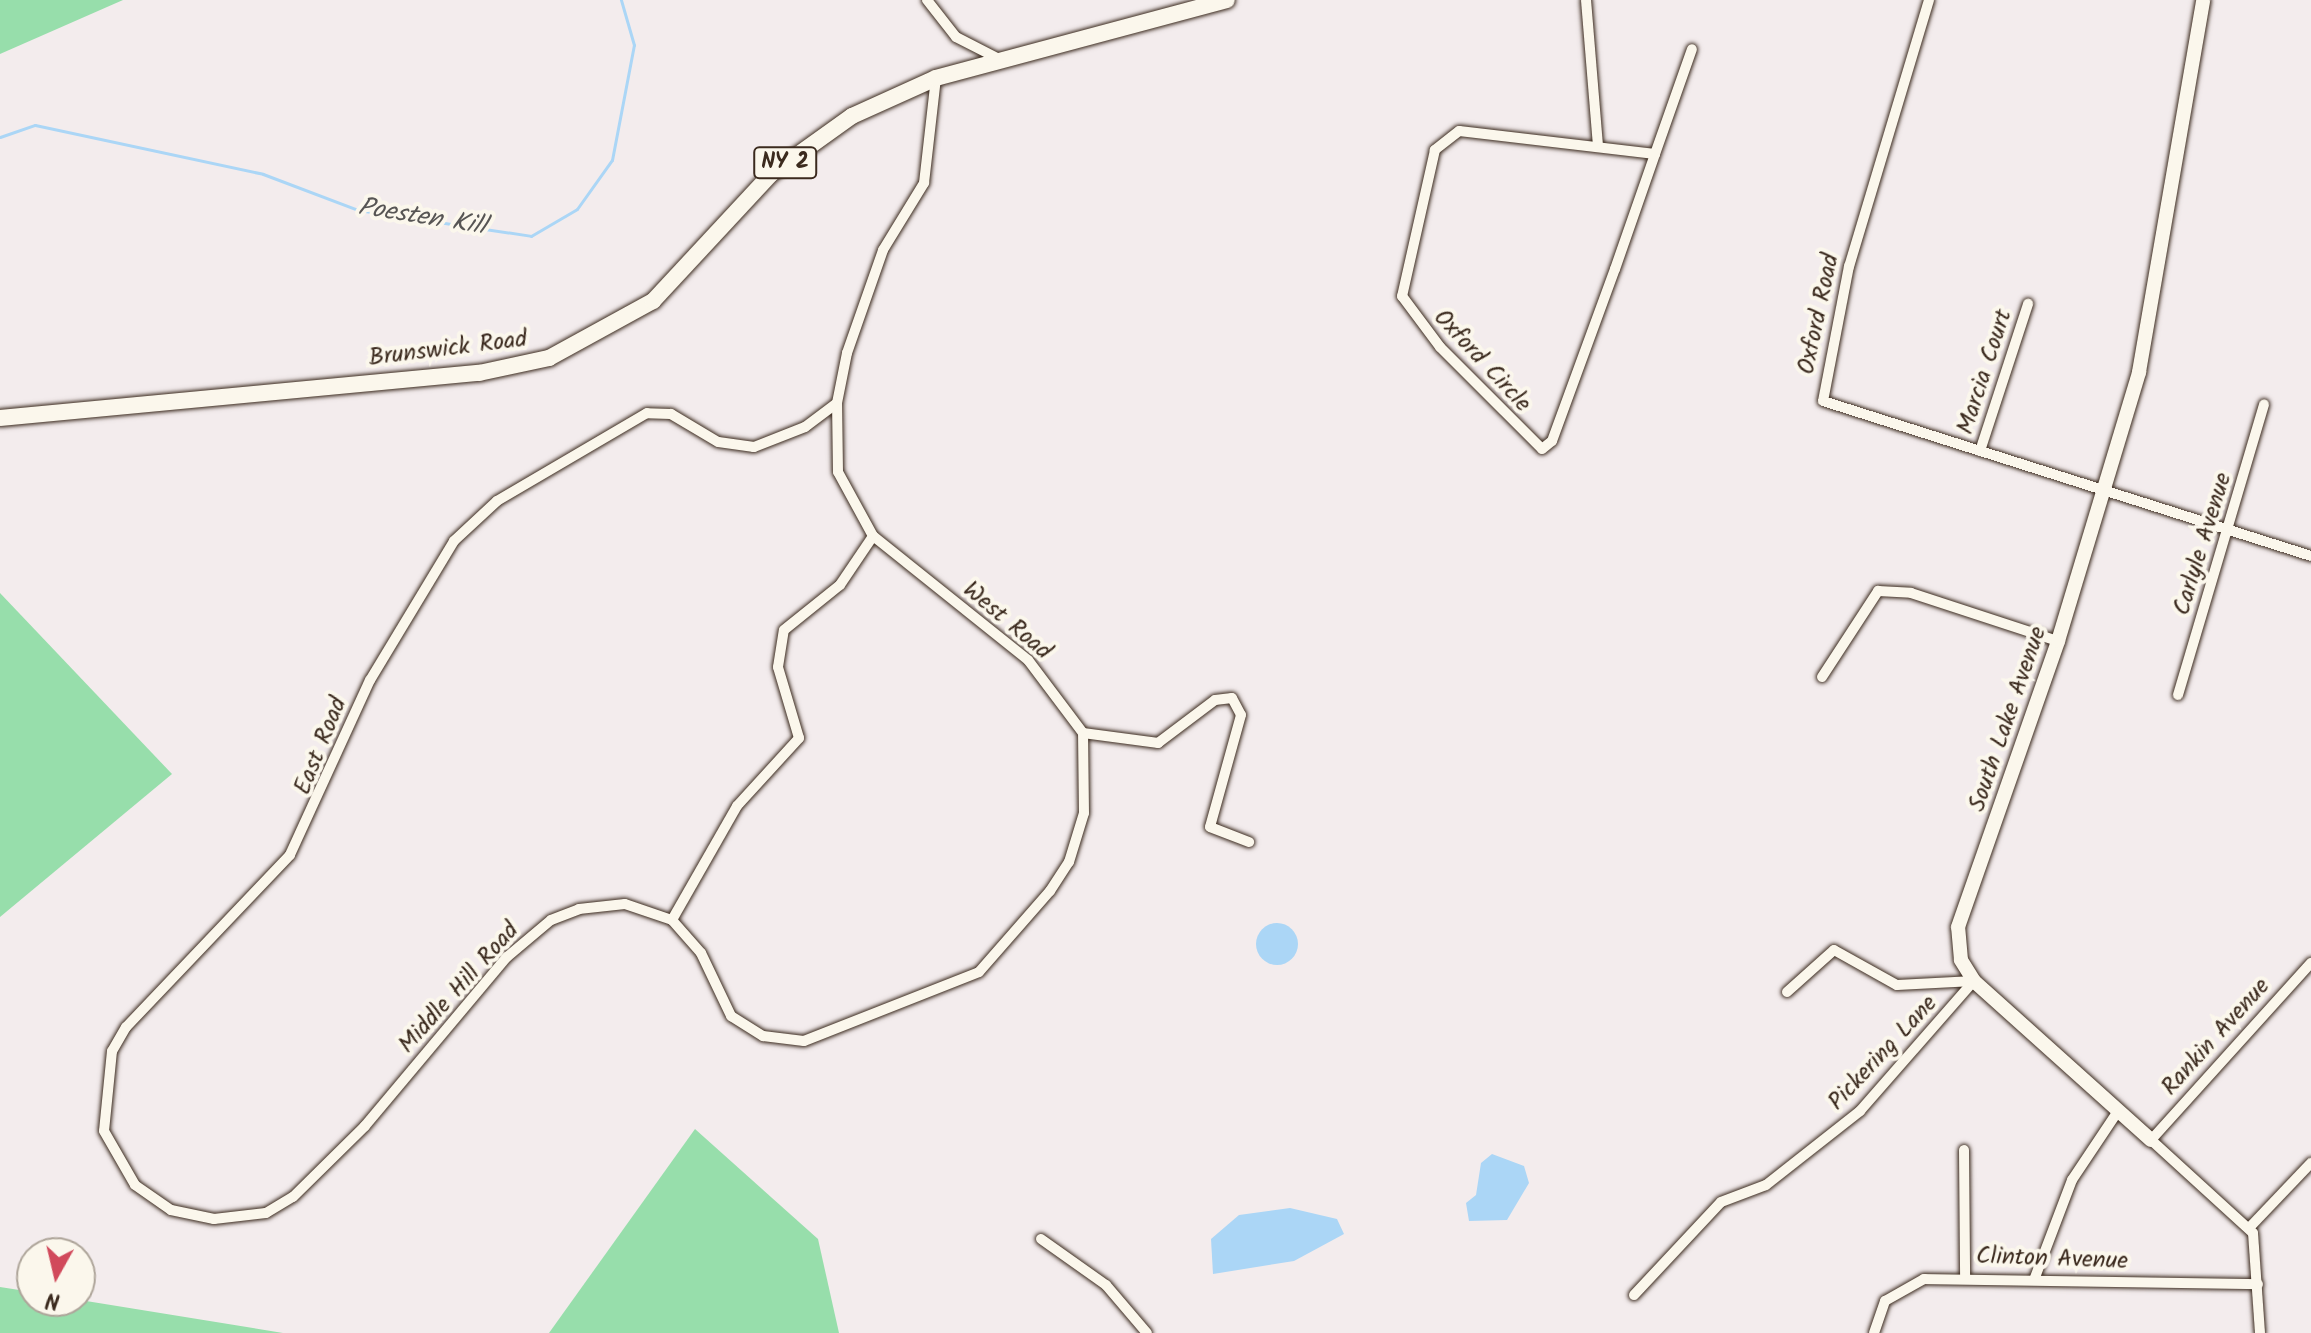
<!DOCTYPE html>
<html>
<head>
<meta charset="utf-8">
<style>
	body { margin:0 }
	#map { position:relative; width:2311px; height:1333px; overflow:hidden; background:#f3eced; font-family:Kalam,sans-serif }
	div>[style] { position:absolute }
	.green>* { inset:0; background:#97deab }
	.water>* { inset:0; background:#abd6f6 }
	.round { border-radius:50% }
	.stream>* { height:3px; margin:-1.5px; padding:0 1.5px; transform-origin:1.5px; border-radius:1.5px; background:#abd6f6 }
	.roads { filter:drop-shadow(0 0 2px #3b2a1e) drop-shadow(0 0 2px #3b2a1e) }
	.street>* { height:10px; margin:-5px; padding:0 5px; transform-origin:5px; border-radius:5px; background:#fbf7ec }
	.secondary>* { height:14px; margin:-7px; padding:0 7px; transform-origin:7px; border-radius:7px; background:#fbf7ec }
	.primary>* { height:16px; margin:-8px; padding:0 8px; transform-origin:8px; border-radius:8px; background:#fbf7ec }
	span { translate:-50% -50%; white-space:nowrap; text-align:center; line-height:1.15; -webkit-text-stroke:8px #fbf7ec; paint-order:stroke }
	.shield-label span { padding:2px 6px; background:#fbf7ec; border:2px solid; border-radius:6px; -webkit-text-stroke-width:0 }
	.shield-label { font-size:22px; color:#3b2a1e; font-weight:700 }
	.street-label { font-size:24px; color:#3b2a1e }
	.water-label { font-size:26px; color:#575554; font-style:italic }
	.north { position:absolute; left:16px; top:1237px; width:80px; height:80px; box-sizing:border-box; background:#fbf7ec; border:2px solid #aea59a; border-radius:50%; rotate:188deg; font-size:22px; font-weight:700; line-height:32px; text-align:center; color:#3b2a1e }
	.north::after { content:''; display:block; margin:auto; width:28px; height:36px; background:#d1495b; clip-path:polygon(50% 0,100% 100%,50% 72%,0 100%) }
</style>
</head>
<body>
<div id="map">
	<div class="green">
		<i style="clip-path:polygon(0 0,123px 0,0 54px)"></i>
		<i style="clip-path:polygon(0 593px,172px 774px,0 917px)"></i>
		<i style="clip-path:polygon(695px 1129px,818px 1239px,839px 1333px,549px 1333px)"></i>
		<i style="clip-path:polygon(0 1287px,32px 1292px,32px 1301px,80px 1300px,283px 1333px,0 1333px)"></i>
	</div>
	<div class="water">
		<i class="round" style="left:1256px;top:923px;width:42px;height:42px"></i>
		<i style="clip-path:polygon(1492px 1154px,1524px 1166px,1529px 1183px,1507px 1220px,1469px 1221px,1466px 1203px,1476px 1195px,1481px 1163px)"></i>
		<i style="clip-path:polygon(1290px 1208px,1337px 1219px,1344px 1234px,1294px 1261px,1213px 1274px,1211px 1239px,1239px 1215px)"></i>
	</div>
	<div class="stream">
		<i style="left:0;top:137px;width:37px;rotate:-19deg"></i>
		<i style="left:35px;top:125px;width:233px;rotate:12.1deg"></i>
		<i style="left:263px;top:174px;width:102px;rotate:20.8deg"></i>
		<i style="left:358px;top:210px;width:175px;rotate:8.5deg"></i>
		<i style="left:531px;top:236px;width:53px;rotate:-30.4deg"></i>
		<i style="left:577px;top:209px;width:60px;rotate:-54.5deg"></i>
		<i style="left:612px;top:160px;width:117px;rotate:-79.2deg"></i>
		<i style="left:634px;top:45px;width:47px;rotate:-106.1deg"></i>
	</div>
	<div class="roads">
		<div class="street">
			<i style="left:927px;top:0;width:47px;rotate:51.9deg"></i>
			<i style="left:956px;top:37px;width:53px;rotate:27.1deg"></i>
			<i style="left:1586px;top:0;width:145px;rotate:85.3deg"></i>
			<i style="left:1929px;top:0;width:278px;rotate:106.7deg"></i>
			<i style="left:1849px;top:266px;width:137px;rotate:100.9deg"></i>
			<i style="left:1823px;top:401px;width:512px;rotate:17.62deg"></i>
			<i style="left:1655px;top:154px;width:197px;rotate:-173.3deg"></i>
			<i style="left:1459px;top:131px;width:31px;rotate:142deg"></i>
			<i style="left:1435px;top:150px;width:150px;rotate:102.7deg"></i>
			<i style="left:1402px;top:296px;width:64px;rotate:53.3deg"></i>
			<i style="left:1440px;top:347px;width:144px;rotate:45deg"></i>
			<i style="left:1542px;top:449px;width:13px;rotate:-39deg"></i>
			<i style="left:1552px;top:441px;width:183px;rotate:-69.9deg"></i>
			<i style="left:1615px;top:269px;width:122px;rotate:-70.8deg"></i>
			<i style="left:1655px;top:154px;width:111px;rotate:-70.6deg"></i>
			<i style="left:837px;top:403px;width:40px;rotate:143deg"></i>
			<i style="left:805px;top:427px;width:55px;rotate:158.6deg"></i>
			<i style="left:754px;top:447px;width:36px;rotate:-172deg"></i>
			<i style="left:718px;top:442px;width:55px;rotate:-149.2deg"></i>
			<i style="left:671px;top:414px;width:24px;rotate:-178deg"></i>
			<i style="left:647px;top:413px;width:174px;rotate:149.6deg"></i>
			<i style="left:497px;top:501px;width:59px;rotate:137.1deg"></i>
			<i style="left:454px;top:541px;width:162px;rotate:121.1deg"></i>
			<i style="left:370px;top:680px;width:192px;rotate:114.6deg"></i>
			<i style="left:290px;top:855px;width:238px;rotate:133.6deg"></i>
			<i style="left:126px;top:1027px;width:28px;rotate:120deg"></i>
			<i style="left:112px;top:1051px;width:80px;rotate:95.7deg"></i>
			<i style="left:104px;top:1131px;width:62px;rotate:60.1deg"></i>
			<i style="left:135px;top:1185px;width:44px;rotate:34.8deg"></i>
			<i style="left:171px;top:1210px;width:44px;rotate:11.8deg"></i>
			<i style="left:214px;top:1219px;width:52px;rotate:-6.6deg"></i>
			<i style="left:266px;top:1213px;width:31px;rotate:-31deg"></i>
			<i style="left:293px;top:1197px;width:101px;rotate:-44.6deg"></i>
			<i style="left:365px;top:1126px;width:221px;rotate:-50deg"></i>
			<i style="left:507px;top:957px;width:57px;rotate:-40.1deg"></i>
			<i style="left:551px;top:920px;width:30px;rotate:-21deg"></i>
			<i style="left:579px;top:909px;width:46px;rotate:-6.2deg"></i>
			<i style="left:625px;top:904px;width:50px;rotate:18.8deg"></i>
			<i style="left:672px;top:920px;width:44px;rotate:48.7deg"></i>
			<i style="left:701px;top:953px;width:70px;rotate:64.5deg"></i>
			<i style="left:731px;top:1016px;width:38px;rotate:32deg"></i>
			<i style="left:763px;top:1036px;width:41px;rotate:7deg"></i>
			<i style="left:804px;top:1041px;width:188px;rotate:-21.5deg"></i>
			<i style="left:979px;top:972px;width:108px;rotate:-48.8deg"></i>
			<i style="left:1050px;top:891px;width:35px;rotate:-57deg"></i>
			<i style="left:1069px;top:862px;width:51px;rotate:-73deg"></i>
			<i style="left:1084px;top:813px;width:80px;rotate:-90.7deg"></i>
			<i style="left:1083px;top:733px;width:91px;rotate:-127deg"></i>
			<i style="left:1028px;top:660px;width:198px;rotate:-141.3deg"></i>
			<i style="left:873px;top:536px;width:73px;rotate:-118.7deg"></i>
			<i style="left:838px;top:472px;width:69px;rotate:-90.8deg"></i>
			<i style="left:837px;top:403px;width:51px;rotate:-78.7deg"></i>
			<i style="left:847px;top:353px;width:109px;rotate:-70.7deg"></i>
			<i style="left:883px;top:250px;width:79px;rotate:-58.5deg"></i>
			<i style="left:924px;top:183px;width:106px;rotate:-83.5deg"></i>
			<i style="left:1980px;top:451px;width:155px;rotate:-71.9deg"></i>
			<i style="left:1822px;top:677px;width:103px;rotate:-56.9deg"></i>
			<i style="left:1878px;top:591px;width:33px;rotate:3deg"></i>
			<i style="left:1911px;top:593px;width:155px;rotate:18.1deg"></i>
			<i style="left:2178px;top:695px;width:303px;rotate:-73.5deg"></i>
			<i style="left:1083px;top:733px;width:76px;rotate:7.6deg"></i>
			<i style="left:1158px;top:743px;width:71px;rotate:-37deg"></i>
			<i style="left:1215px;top:700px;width:17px;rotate:-7deg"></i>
			<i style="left:1232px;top:698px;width:19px;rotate:62deg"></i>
			<i style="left:1241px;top:715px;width:116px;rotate:105.5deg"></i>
			<i style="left:1210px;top:827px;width:42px;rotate:21deg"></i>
			<i style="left:672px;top:920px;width:131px;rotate:-60.3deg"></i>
			<i style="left:737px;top:806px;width:92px;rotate:-47.6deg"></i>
			<i style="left:799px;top:738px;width:74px;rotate:-106.5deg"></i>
			<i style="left:778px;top:667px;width:37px;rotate:-81deg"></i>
			<i style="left:784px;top:630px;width:72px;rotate:-38.8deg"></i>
			<i style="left:840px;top:585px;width:59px;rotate:-56deg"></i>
			<i style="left:1787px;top:992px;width:63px;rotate:-41.8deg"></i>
			<i style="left:1834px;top:950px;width:72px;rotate:29.1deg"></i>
			<i style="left:1897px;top:985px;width:77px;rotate:-3deg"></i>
			<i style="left:1964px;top:1150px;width:126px;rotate:89.5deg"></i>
			<i style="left:2249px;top:1228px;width:90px;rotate:-46.4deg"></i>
			<i style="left:1041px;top:1239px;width:80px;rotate:35.3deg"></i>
			<i style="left:1106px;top:1285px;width:63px;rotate:49.5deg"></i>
			<i style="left:2034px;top:1280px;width:107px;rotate:-69.2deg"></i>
			<i style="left:2072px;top:1180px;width:83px;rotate:-56.3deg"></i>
			<i style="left:1634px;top:1295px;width:127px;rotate:-46.9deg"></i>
			<i style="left:1721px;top:1202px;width:48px;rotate:-20.7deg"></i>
			<i style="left:1766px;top:1185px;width:120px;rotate:-38.2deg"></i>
			<i style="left:1860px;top:1111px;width:173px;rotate:-48.8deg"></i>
			<i style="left:1874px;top:1333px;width:34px;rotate:-71deg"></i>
			<i style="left:1885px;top:1301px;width:45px;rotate:-29.4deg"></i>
			<i style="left:1924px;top:1279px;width:334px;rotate:0.9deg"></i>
			<i style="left:2260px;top:1333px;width:100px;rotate:-94deg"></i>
			<i style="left:2253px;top:1233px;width:138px;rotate:-137.6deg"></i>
			<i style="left:2151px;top:1140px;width:239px;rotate:-47.9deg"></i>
		</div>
		<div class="secondary">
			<i style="left:2151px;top:1140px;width:238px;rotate:-138.1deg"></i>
			<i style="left:1974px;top:981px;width:25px;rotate:-122deg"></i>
			<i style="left:1961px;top:960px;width:33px;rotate:-95deg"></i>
			<i style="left:1958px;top:927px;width:303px;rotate:-70.7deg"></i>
			<i style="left:2058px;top:641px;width:281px;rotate:-73.2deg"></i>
			<i style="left:2139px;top:372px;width:377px;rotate:-80.2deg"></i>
		</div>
		<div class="primary">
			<i style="left:0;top:418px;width:481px;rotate:-5.4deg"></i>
			<i style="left:479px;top:373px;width:72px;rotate:-12.1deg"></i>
			<i style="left:549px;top:358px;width:119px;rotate:-28.7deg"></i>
			<i style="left:653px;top:301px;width:173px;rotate:-47.1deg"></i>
			<i style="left:771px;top:174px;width:100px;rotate:-35.6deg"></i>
			<i style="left:852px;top:116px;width:92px;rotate:-24.3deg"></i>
			<i style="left:936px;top:78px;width:301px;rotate:-15deg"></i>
		</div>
	</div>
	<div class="shield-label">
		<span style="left:785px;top:163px">NY 2</span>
	</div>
	<div class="street-label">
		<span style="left:1819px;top:314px;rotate:-78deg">Oxford Road</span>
		<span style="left:448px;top:349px;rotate:-7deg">Brunswick Road</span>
		<span style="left:1482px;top:361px;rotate:47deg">Oxford Circle</span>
		<span style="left:1985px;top:372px;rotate:-72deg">Marcia Court</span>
		<span style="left:2203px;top:544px;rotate:-73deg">Carlyle Avenue</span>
		<span style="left:1007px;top:621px;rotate:40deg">West Road</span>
		<span style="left:2008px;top:719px;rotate:-71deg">South Lake Avenue</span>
		<span style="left:321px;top:746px;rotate:-68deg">East Road</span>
		<span style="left:459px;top:988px;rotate:-48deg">Middle Hill Road</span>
		<span style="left:2216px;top:1037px;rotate:-48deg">Rankin Avenue</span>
		<span style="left:1883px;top:1053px;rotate:-47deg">Pickering Lane</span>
		<span style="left:2052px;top:1259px;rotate:2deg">Clinton Avenue</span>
	</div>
	<div class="water-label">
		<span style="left:422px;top:218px;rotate:9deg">Poesten Kill</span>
	</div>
	<div class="north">N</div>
</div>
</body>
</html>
